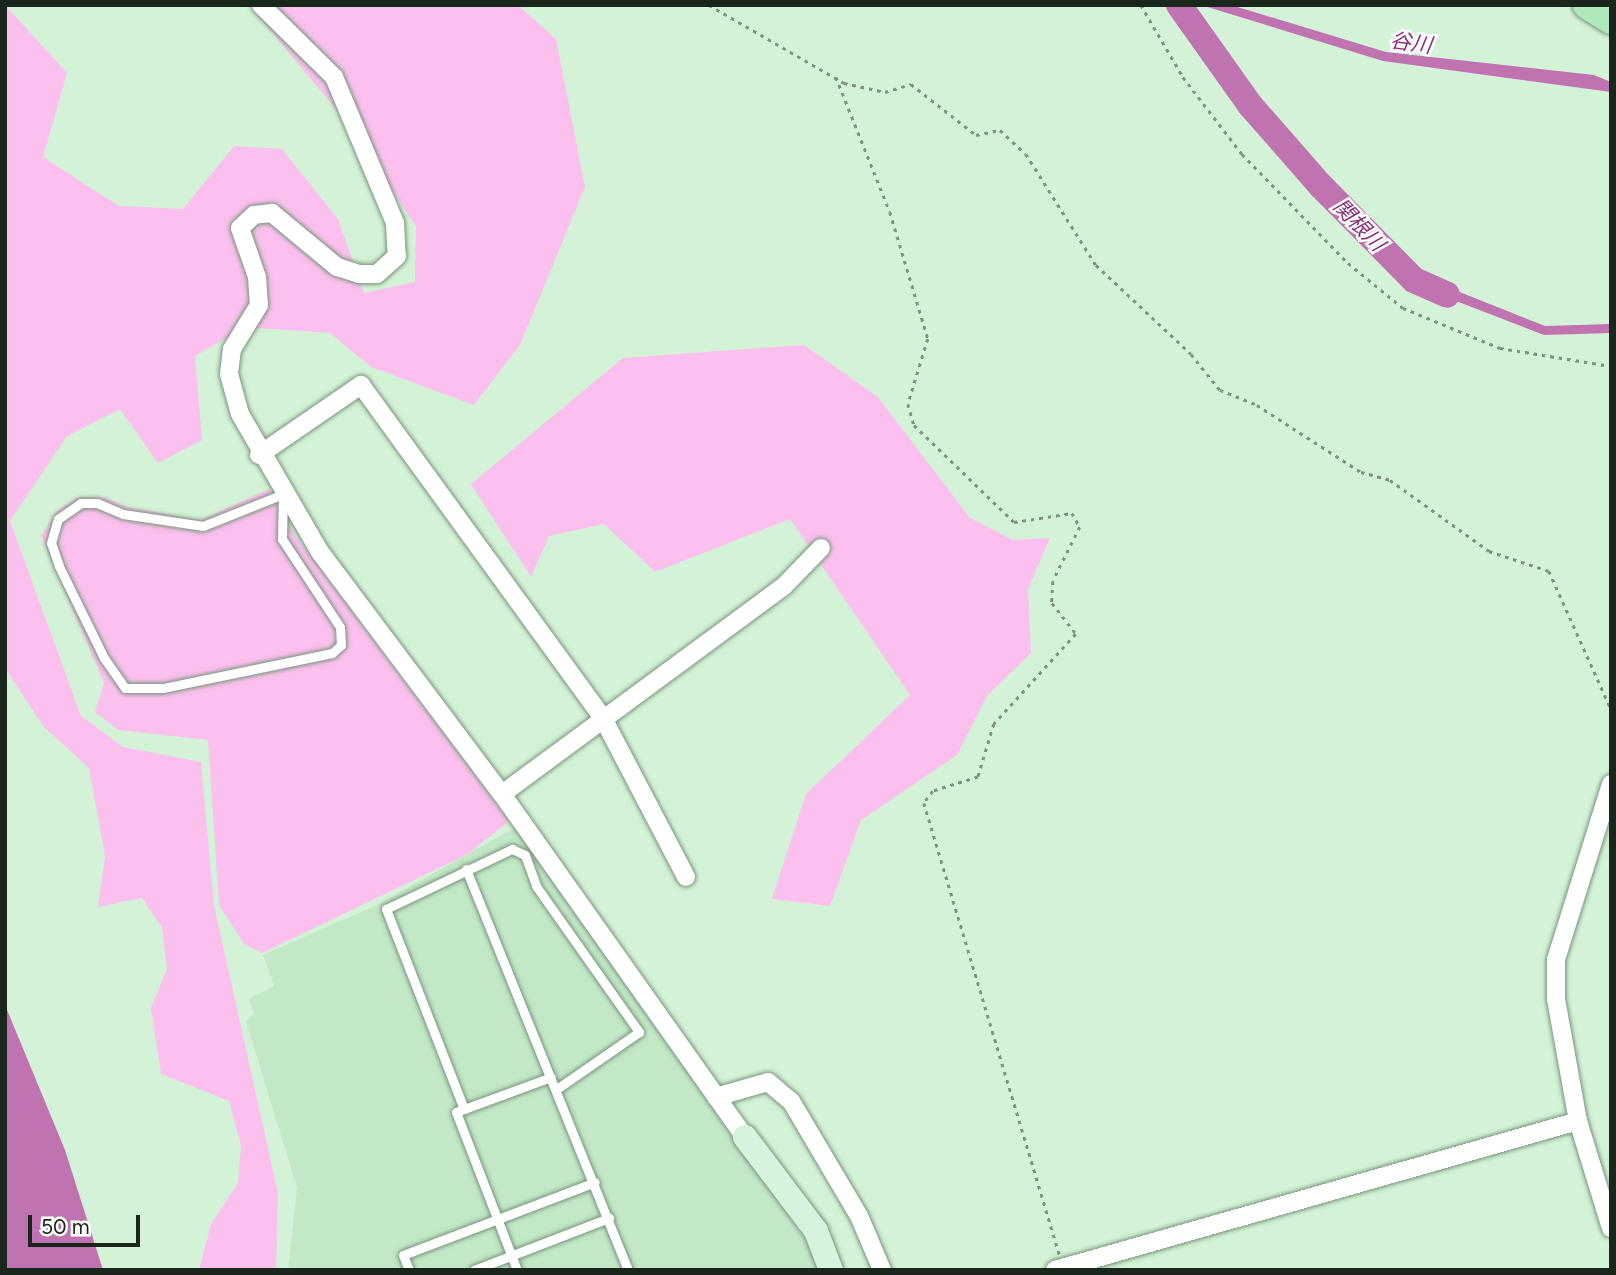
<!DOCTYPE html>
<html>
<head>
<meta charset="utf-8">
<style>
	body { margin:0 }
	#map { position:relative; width:1616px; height:1275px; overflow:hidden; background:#d4f2d7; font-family:Figtree,"Noto Sans JP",sans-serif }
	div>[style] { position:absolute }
	.built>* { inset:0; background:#c3e8c8 }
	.green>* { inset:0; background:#fbc0ee }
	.water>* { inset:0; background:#bf73b1 }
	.river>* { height:26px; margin:-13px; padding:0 13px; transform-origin:13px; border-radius:13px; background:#bf73b1 }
	.path>* { height:2.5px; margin-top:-1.25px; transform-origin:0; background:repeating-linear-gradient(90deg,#7e9481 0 3.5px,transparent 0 8.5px) }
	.roads { filter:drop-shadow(0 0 2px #79957d) drop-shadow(0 0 2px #79957d) }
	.lane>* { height:9px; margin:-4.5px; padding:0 4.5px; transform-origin:4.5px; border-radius:4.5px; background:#fff }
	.street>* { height:18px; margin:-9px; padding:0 9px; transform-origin:9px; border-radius:9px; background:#fff }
	.secondary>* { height:24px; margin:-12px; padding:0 12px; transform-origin:12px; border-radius:12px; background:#d8f3dd }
	.primary>* { height:28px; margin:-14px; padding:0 14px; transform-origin:14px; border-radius:14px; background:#b0e7bb }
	span { translate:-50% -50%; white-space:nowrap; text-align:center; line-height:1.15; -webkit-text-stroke:5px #fff; paint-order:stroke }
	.water-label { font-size:21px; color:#882d7b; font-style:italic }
	.frame { position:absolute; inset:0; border:7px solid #1a251b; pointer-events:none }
	.scale { position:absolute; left:28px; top:1215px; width:112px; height:32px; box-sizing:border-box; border:4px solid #1a251b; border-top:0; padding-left:9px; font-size:21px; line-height:24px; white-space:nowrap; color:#1a251b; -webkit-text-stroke:5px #fff; paint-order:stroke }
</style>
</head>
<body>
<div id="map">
	<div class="built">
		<i style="clip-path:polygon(516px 827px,808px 1244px,819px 1270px,288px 1270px,297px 1188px,246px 1021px,254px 1014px,249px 999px,274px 986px,263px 955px,377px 905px)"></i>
	</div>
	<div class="green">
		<i style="clip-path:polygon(5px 5px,67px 73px,43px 157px,119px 206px,183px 209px,234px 146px,282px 149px,338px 219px,364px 293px,415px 282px,416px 226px,341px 115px,249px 5px,518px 5px,556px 39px,585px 187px,520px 345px,474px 405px,371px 367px,330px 333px,245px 327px,195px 356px,202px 440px,158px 463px,120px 409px,67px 436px,10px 521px,81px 716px,123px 747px,201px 762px,214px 905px,278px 1193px,276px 1270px,199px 1270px,211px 1224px,238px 1183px,241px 1146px,229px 1101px,161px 1074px,151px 1008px,167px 969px,162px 928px,142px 898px,98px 907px,105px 856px,89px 768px,43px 726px,5px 668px)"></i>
		<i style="clip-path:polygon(804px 345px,878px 397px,970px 518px,1013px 540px,1050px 538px,1028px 589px,1031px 653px,987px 696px,957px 755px,861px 820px,830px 906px,772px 899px,806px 794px,910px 695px,790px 519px,655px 572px,604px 524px,549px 536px,531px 577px,471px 484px,623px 358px)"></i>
		<i style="clip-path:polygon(269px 489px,297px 538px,509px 821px,468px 854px,262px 953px,244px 944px,219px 905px,208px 740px,118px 730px,95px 712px,104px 683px,41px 536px,57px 511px,76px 498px,105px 497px,127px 507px,201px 520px)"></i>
	</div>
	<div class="water">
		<i style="clip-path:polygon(1201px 5px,1231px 5px,1386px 52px,1594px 75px,1611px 82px,1611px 92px,1383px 61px)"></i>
		<i style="clip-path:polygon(1417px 275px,1545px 326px,1611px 324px,1611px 333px,1544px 335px,1412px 284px)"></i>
		<i style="clip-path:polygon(5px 1005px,65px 1150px,103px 1270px,5px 1270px)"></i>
	</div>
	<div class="river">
		<i style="left:1179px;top:5px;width:123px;rotate:54.6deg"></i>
		<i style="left:1250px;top:105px;width:108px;rotate:48.8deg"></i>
		<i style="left:1321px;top:186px;width:132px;rotate:45.3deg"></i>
		<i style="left:1414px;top:280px;width:36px;rotate:24deg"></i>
	</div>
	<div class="path">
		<i style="left:709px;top:5px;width:156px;rotate:30deg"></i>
		<i style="left:844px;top:83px;width:42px;rotate:12.4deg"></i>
		<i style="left:885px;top:92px;width:27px;rotate:-17deg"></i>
		<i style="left:911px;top:84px;width:83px;rotate:38.1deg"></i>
		<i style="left:976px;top:135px;width:25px;rotate:-12deg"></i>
		<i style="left:1000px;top:130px;width:35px;rotate:43deg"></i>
		<i style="left:1026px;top:154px;width:131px;rotate:57.8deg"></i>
		<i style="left:1096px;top:265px;width:130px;rotate:43.1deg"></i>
		<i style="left:1191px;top:354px;width:46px;rotate:51.1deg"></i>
		<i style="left:1220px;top:390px;width:40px;rotate:22deg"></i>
		<i style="left:1257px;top:405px;width:124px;rotate:32.8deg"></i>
		<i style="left:1361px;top:472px;width:30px;rotate:15deg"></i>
		<i style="left:1390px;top:480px;width:122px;rotate:35.6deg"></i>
		<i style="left:1489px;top:551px;width:63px;rotate:18.4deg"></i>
		<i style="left:1549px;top:571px;width:151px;rotate:65.8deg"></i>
		<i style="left:1141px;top:5px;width:83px;rotate:59.7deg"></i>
		<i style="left:1183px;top:77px;width:97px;rotate:52.5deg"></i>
		<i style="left:1242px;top:154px;width:152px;rotate:45.8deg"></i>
		<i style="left:1348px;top:263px;width:71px;rotate:39.3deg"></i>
		<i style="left:1403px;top:308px;width:105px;rotate:22.4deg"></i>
		<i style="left:1500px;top:348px;width:112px;rotate:9.2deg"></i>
		<i style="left:836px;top:77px;width:145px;rotate:68.2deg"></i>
		<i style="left:890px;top:212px;width:133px;rotate:73.3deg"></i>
		<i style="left:928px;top:339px;width:68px;rotate:107.1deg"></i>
		<i style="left:908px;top:404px;width:22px;rotate:74deg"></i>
		<i style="left:914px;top:425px;width:139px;rotate:44.1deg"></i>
		<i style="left:1014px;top:522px;width:59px;rotate:-8.8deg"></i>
		<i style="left:1072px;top:513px;width:16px;rotate:60deg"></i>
		<i style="left:1080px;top:527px;width:60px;rotate:116.6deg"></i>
		<i style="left:1053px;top:581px;width:22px;rotate:93deg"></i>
		<i style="left:1052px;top:603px;width:39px;rotate:52deg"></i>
		<i style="left:1076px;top:634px;width:122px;rotate:132.3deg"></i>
		<i style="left:994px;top:724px;width:55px;rotate:106.8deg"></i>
		<i style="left:978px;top:777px;width:47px;rotate:162.7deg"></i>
		<i style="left:933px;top:791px;width:15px;rotate:127deg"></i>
		<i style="left:924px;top:803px;width:471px;rotate:73.3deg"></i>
	</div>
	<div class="roads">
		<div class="lane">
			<i style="left:283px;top:494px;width:45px;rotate:91.3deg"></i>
			<i style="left:282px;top:539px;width:105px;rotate:56.6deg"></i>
			<i style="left:340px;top:627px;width:18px;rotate:87deg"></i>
			<i style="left:341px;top:645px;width:12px;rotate:138deg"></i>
			<i style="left:332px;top:653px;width:173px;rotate:168.3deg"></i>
			<i style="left:163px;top:688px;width:38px;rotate:180deg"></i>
			<i style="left:125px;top:688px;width:37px;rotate:-125deg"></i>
			<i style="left:104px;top:658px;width:102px;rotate:-116.1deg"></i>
			<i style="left:59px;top:566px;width:24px;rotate:-109deg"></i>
			<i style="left:51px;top:543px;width:25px;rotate:-74deg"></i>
			<i style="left:58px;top:519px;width:28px;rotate:-35deg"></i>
			<i style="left:81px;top:503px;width:16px"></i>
			<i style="left:97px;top:503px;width:28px;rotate:23deg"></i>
			<i style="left:123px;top:514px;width:81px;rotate:8.5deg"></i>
			<i style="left:203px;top:526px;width:86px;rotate:-21.8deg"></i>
			<i style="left:466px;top:869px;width:432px;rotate:68deg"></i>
			<i style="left:464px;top:1109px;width:215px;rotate:-111.3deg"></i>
			<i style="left:386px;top:909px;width:140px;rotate:-25.5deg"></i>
			<i style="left:512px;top:849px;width:14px;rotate:25deg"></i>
			<i style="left:525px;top:855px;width:33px;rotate:70deg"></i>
			<i style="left:536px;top:886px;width:179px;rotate:54.8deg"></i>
			<i style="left:639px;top:1032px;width:98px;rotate:145.3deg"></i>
			<i style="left:409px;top:1270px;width:16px;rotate:-112deg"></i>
			<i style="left:403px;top:1255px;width:205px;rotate:-20.8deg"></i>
			<i style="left:474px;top:1270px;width:145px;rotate:-21.1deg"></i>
			<i style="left:517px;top:1270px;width:169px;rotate:-111.1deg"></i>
			<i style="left:456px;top:1112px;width:101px;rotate:-20.2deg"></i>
		</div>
		<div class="street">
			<i style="left:261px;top:5px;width:103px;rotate:44.6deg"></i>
			<i style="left:334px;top:77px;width:158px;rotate:67.3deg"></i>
			<i style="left:395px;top:223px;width:33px;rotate:87deg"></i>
			<i style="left:397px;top:256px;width:27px;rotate:138deg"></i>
			<i style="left:377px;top:274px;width:18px;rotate:180deg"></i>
			<i style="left:359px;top:274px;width:23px;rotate:-162deg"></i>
			<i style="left:337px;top:267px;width:85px;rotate:-140.3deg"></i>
			<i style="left:272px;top:213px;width:18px;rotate:174deg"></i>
			<i style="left:254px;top:215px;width:19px;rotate:137deg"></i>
			<i style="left:240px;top:228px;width:52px;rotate:70.9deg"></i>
			<i style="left:257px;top:277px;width:28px;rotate:86deg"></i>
			<i style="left:259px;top:305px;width:52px;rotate:121.5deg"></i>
			<i style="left:232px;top:349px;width:25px;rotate:97deg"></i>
			<i style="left:229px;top:374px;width:41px;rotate:74.6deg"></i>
			<i style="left:240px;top:414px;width:160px;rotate:59.9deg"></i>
			<i style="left:320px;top:552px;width:303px;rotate:53.1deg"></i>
			<i style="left:502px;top:794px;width:420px;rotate:54.7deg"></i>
			<i style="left:259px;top:455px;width:124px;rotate:-34.5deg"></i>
			<i style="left:361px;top:385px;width:414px;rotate:54deg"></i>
			<i style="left:604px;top:720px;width:177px;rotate:62.4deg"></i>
			<i style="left:1611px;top:784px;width:184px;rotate:107.4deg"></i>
			<i style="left:1556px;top:960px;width:39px;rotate:90deg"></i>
			<i style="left:1556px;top:999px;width:124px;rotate:79.8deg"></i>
			<i style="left:1578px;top:1121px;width:112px;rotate:72.9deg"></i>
			<i style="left:502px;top:794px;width:350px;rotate:-36.4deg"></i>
			<i style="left:784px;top:586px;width:53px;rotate:-45.8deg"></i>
			<i style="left:716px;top:1097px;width:54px;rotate:-16.1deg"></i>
			<i style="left:768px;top:1082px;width:30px;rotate:40deg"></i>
			<i style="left:791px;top:1101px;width:134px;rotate:59.4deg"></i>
			<i style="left:859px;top:1216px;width:59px;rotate:66.9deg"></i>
			<i style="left:1055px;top:1270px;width:544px;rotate:-15.9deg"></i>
		</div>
		<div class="secondary">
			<i style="left:745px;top:1137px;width:118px;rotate:52.9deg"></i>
			<i style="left:816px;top:1231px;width:42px;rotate:69deg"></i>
		</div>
		<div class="primary">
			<i style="left:1587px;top:5px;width:28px;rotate:32deg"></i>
		</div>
	</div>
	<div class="water-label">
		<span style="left:1411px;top:43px;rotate:8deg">谷川</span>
		<span style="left:1359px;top:225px;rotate:46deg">関根川</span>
	</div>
	<div class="frame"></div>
	<div class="scale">50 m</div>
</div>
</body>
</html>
